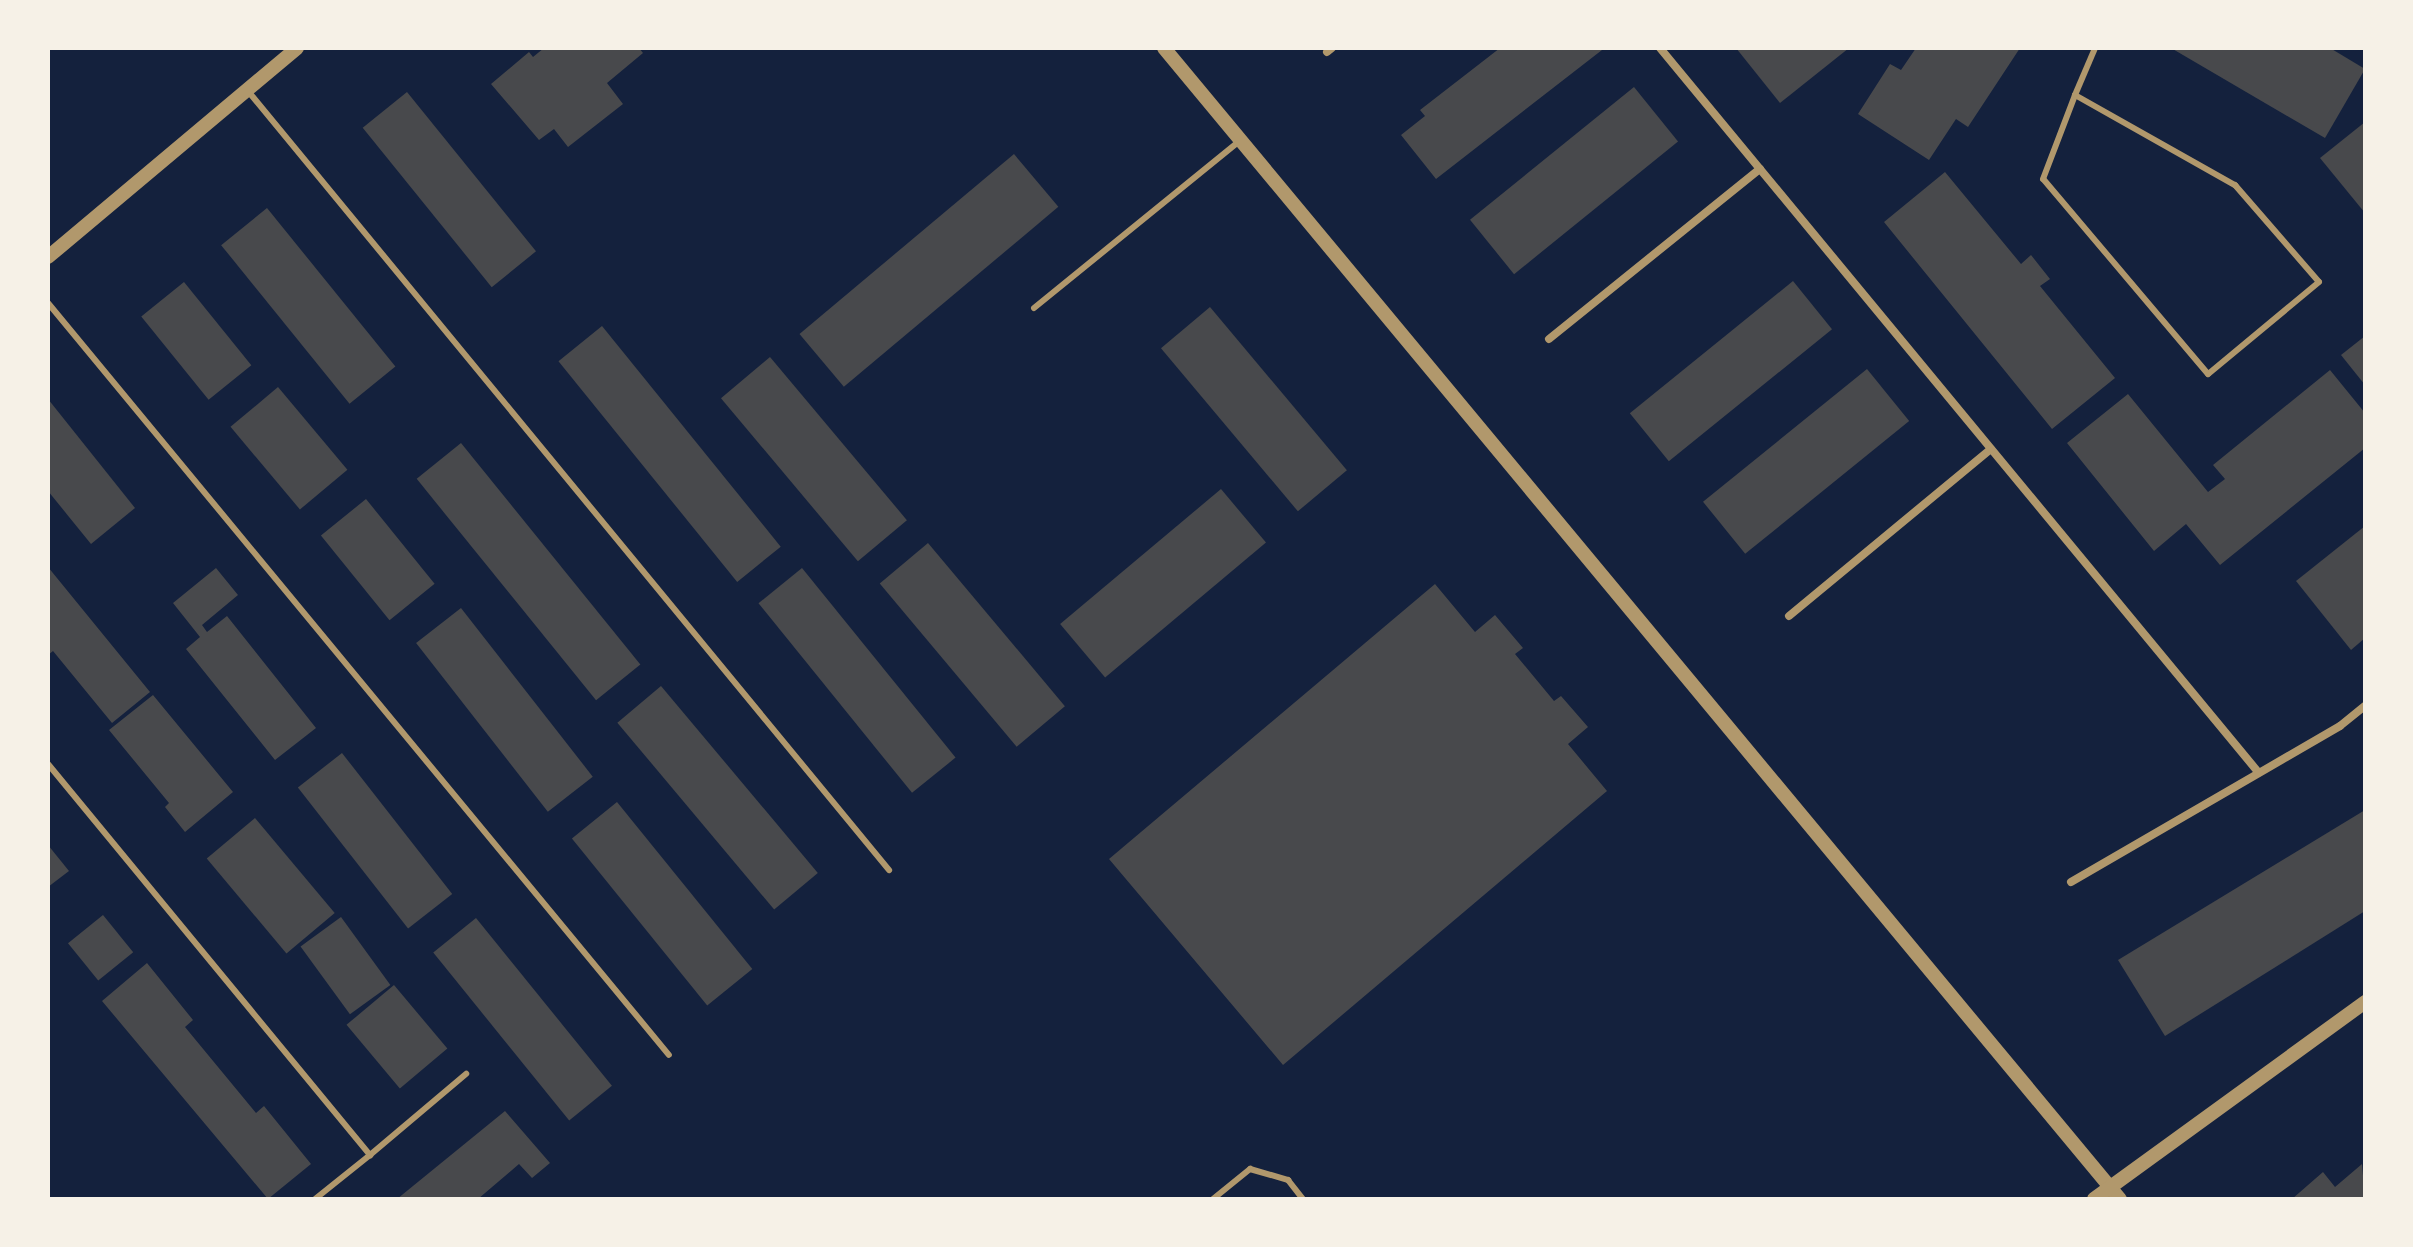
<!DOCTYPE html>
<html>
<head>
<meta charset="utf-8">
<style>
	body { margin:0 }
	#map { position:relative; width:2413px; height:1247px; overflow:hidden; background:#14213d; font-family:Ubuntu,sans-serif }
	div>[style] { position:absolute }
	.building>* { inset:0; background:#48494c; transform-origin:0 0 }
	.service>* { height:6px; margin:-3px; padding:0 3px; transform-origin:3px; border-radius:3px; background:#b1986c }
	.minor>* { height:8px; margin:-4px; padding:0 4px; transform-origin:4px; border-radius:4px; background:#b1986c }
	.tertiary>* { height:14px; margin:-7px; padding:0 7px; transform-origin:7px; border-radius:7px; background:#b1986c }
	span { translate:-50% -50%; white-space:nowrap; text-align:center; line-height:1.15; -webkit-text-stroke:7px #f6f1e7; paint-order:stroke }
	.frame { position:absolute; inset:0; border:50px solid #f6f1e7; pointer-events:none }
</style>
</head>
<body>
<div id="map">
	<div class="building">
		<i style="clip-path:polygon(544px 48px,639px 48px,643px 53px,607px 83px,623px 104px,568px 147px,554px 129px,539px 140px,491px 84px,529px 52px,533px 57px)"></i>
		<i style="clip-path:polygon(1500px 48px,1602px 50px,1436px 179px,1401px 135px,1425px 116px,1420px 110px)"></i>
		<i style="clip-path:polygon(1736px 48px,1849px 48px,1780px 103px)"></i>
		<i style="clip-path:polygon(1916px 48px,2020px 48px,1968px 127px,1956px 119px,1929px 160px,1858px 114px,1890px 64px,1901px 70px)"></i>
		<i style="clip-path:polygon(2171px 48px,2330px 48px,2365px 69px,2325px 138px)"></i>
		<i style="left:1634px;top:87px;width:70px;height:211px;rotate:51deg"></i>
		<i style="left:407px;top:92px;width:205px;height:57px;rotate:51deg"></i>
		<i style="clip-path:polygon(2365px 122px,2365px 213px,2320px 158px)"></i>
		<i style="left:1014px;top:154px;width:69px;height:280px;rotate:50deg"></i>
		<i style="clip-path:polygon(1945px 172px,2021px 264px,2031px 255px,2050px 279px,2040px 286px,2115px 378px,2052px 429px,1884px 222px)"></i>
		<i style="left:267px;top:208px;width:204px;height:59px;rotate:51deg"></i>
		<i style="left:1793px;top:281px;width:62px;height:210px;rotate:51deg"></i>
		<i style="left:184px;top:282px;width:107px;height:55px;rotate:51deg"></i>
		<i style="left:1210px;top:307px;width:213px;height:64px;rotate:50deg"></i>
		<i style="left:602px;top:326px;width:284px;height:56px;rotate:51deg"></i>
		<i style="clip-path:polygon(2365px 336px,2365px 385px,2341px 355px)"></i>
		<i style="left:770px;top:357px;width:213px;height:64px;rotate:50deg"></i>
		<i style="left:1867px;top:369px;width:67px;height:211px;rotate:51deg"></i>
		<i style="clip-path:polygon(2330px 370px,2365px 413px,2365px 448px,2220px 565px,2186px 524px,2154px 551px,2067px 443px,2128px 394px,2208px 492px,2225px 479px,2213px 465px)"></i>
		<i style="left:278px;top:387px;width:108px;height:62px;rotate:50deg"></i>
		<i style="clip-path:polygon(48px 399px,135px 508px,91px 544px,48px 491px)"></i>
		<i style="left:461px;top:443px;width:285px;height:57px;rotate:51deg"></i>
		<i style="left:1221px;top:489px;width:70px;height:210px;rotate:50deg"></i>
		<i style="left:366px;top:499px;width:109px;height:58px;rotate:51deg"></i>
		<i style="clip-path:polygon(2365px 526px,2365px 638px,2351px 650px,2296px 581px)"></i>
		<i style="left:928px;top:543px;width:213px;height:63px;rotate:50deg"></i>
		<i style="clip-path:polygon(48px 567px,150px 692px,112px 723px,53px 651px,48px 655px)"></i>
		<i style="clip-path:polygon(216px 568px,238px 595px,202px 625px,207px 632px,227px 616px,316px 728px,275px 760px,186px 649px,200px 637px,173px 603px)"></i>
		<i style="left:802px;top:568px;width:244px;height:56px;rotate:51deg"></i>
		<i style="clip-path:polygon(1435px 584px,1475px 632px,1495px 615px,1523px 648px,1515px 654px,1554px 701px,1561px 696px,1588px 727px,1568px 744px,1607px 791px,1283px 1065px,1109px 859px)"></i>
		<i style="left:461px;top:608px;width:214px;height:57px;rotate:52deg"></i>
		<i style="left:661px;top:686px;width:244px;height:57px;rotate:50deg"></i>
		<i style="clip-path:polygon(153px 695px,233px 792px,185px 832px,165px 807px,169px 803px,109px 730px)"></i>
		<i style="left:342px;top:753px;width:179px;height:56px;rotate:52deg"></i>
		<i style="left:617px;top:802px;width:215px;height:58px;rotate:51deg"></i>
		<i style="clip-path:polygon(2365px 810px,2365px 911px,2165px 1036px,2118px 960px)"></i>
		<i style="left:255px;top:818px;width:124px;height:63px;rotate:50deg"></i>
		<i style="clip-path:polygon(48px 845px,69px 871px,48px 887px)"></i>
		<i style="left:103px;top:915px;width:48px;height:45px;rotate:51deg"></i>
		<i style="left:341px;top:917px;width:84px;height:50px;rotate:54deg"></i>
		<i style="left:476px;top:918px;width:216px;height:55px;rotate:51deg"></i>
		<i style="clip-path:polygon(147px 963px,193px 1020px,185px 1027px,256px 1113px,264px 1106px,311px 1164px,268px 1199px,102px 1001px)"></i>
		<i style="left:394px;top:985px;width:83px;height:62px;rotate:50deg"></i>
		<i style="clip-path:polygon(505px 1111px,550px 1163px,532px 1178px,519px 1164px,478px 1199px,397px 1199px)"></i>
		<i style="clip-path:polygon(2362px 1164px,2365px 1199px,2292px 1199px,2323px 1172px,2335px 1187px)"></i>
	</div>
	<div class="service">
		<i style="left:248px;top:91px;width:1009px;rotate:50.55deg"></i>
		<i style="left:2075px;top:95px;width:184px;rotate:29.4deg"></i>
		<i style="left:2235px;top:185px;width:128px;rotate:49.1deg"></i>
		<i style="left:2319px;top:282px;width:144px;rotate:140.3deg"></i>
		<i style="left:2208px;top:374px;width:255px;rotate:-130.2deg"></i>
		<i style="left:2043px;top:179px;width:90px;rotate:-69.1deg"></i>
		<i style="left:2075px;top:95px;width:51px;rotate:-66.9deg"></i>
		<i style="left:48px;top:303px;width:975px;rotate:50.45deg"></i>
		<i style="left:1034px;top:308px;width:267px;rotate:-39.1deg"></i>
		<i style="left:48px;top:764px;width:507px;rotate:50.53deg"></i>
		<i style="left:370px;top:1155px;width:70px;rotate:141.3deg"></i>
		<i style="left:370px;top:1155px;width:126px;rotate:-40.2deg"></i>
		<i style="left:1213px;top:1199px;width:48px;rotate:-39deg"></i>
		<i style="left:1250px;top:1169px;width:40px;rotate:16deg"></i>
		<i style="left:1288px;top:1180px;width:24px;rotate:52deg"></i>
	</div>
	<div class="minor">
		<i style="left:1660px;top:48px;width:940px;rotate:50.44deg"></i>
		<i style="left:1327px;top:52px;width:6px;rotate:-39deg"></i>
		<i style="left:1549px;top:339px;width:271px;rotate:-38.9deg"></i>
		<i style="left:1789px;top:616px;width:262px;rotate:-39.6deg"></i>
		<i style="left:2071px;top:882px;width:311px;rotate:-30.1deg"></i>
		<i style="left:2340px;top:726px;width:32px;rotate:-39deg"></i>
	</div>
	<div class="tertiary">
		<i style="left:1164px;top:48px;width:1496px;rotate:50.29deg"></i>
		<i style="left:48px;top:257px;width:325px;rotate:-40deg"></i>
		<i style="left:2094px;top:1199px;width:335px;rotate:-36deg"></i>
	</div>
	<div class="frame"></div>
</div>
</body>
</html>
